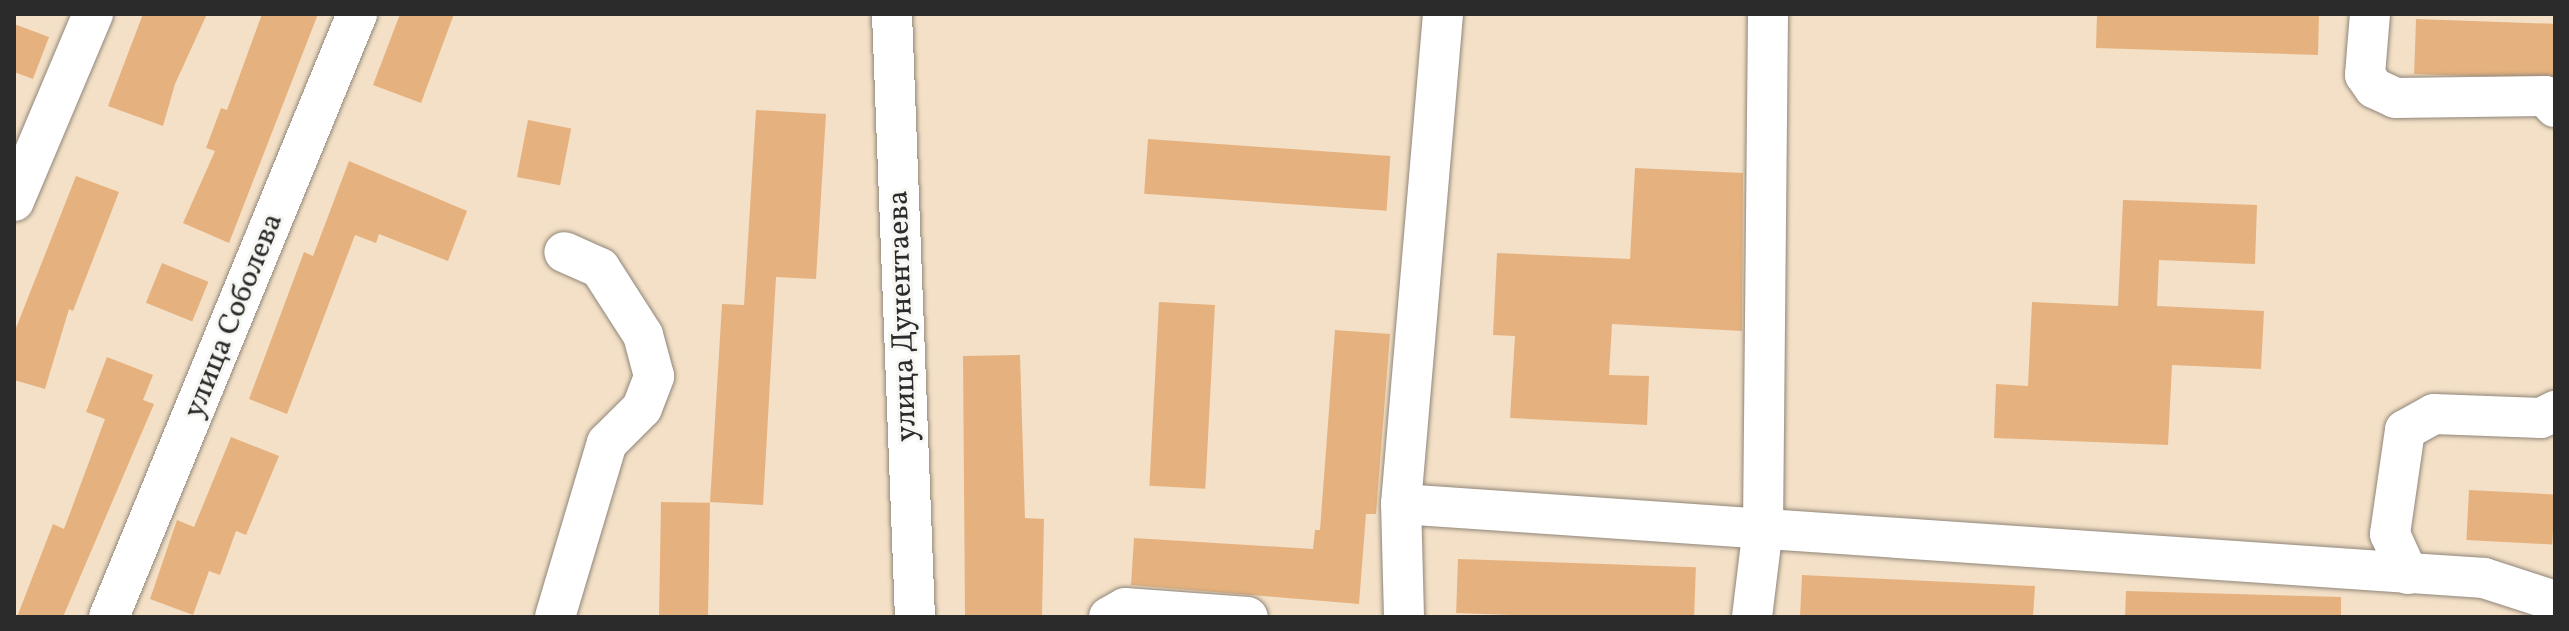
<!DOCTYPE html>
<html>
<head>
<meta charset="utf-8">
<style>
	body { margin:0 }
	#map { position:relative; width:2569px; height:631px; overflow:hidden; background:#f4e0c7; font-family:Vollkorn,serif }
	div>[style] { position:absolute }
	.building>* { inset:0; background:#e5b27f; transform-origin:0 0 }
	.roads { filter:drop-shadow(0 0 2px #908679) drop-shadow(0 0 2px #908679) }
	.minor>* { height:40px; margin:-20px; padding:0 20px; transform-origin:20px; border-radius:20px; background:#fff }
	span { translate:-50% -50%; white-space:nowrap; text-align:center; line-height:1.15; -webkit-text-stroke:6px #f6f6f2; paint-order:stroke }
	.street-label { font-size:30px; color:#2b2b2b }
	.frame { position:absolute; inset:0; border:16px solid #2b2b2b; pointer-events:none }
</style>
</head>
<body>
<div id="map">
	<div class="building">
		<i style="clip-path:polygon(143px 14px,207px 14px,175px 84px,163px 126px,108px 106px)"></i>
		<i style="clip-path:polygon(262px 14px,318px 14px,229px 243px,183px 223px,215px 151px,206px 148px,221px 108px,227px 110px)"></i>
		<i style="clip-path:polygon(400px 14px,454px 14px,421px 103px,373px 85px)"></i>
		<i style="clip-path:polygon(2097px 14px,2319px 14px,2318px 55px,2096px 48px)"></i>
		<i style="left:2416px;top:19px;width:139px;height:55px;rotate:2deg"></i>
		<i style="clip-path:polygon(14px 24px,49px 37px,33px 79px,14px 72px)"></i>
		<i style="clip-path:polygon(756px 110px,826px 114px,816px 279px,776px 277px,763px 505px,710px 502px,722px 304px,744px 305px)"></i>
		<i style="left:528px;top:120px;width:44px;height:58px;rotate:11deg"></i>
		<i style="left:1148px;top:139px;width:243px;height:55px;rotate:4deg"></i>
		<i style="clip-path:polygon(349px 161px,467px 211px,448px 261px,379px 234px,376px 243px,355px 235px,287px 414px,249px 399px,304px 252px,313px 256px)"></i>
		<i style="clip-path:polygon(1635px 168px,1743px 173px,1742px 331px,1612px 324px,1609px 375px,1649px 376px,1647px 425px,1510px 418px,1515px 336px,1493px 335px,1497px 253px,1630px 259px)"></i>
		<i style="clip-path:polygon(76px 176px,119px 192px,73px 311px,69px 309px,45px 389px,14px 380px,14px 333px)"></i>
		<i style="clip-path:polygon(2123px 200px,2257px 205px,2255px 264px,2159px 260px,2157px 306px,2264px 311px,2261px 369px,2172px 365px,2168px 445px,1994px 438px,1996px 384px,2028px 386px,2032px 302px,2118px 306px)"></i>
		<i style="left:162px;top:263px;width:50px;height:43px;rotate:22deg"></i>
		<i style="left:1159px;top:302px;width:56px;height:184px;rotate:3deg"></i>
		<i style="clip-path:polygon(1335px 330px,1390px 334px,1376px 514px,1366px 514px,1359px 604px,1131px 585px,1134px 538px,1313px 549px,1315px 530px,1320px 530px)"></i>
		<i style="clip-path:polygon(1020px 355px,1025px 518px,1044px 519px,1042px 617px,965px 617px,963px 356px)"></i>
		<i style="clip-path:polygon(107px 357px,153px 375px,143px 400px,154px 404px,63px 617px,17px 617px,53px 524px,64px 529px,105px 419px,86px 412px)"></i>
		<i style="clip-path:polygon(231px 437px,279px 456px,246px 535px,236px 531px,220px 575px,209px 571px,193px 615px,150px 599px,177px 520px,194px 527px)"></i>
		<i style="left:2469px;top:490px;width:86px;height:50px;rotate:3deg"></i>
		<i style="left:661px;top:502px;width:49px;height:115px;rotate:1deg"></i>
		<i style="left:1458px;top:559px;width:238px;height:54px;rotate:2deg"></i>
		<i style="clip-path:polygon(1802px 575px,2035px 586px,2033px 617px,1800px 617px)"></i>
		<i style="clip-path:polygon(2126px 591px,2341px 597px,2341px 617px,2125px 617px)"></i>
	</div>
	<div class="roads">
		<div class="minor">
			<i style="left:892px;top:14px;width:603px;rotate:87.82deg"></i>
			<i style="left:2370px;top:14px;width:61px;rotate:94.7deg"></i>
			<i style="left:2365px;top:75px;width:16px;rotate:55deg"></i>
			<i style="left:2374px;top:88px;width:23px;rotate:25deg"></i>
			<i style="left:2395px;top:98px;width:150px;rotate:-0.8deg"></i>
			<i style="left:2545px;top:96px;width:15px;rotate:48deg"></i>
			<i style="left:14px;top:201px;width:203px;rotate:-67.1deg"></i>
			<i style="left:1401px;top:504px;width:1086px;rotate:3.91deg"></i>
			<i style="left:2484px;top:578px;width:75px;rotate:17.9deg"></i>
			<i style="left:2408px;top:574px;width:44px;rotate:-114.2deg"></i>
			<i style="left:2390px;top:534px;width:105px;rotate:-81.8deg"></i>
			<i style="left:2405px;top:430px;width:33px;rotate:-29deg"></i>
			<i style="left:2434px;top:414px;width:107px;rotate:2.1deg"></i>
			<i style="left:2541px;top:418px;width:16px;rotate:-27deg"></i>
			<i style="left:109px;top:617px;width:652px;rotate:-67.64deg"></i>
			<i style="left:555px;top:617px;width:182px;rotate:-73.4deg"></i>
			<i style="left:607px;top:443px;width:49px;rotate:-45deg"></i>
			<i style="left:642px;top:408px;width:34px;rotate:-69deg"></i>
			<i style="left:654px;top:376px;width:42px;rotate:-105deg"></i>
			<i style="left:643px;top:335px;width:80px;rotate:-122.7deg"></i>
			<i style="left:600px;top:268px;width:39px;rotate:-156deg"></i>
			<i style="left:1109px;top:617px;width:18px;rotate:-29deg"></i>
			<i style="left:1125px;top:608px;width:123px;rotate:4.2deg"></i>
			<i style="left:1404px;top:617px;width:113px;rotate:-91.5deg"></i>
			<i style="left:1401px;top:504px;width:492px;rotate:-85.1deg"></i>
			<i style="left:1752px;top:617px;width:91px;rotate:-83deg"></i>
			<i style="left:1763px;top:527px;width:513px;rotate:-89.44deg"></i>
		</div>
	</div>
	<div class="street-label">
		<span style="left:234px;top:316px;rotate:-68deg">улица Соболева</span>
		<span style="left:903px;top:316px;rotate:-92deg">улица Дунентаева</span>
	</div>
	<div class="frame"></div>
</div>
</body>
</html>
